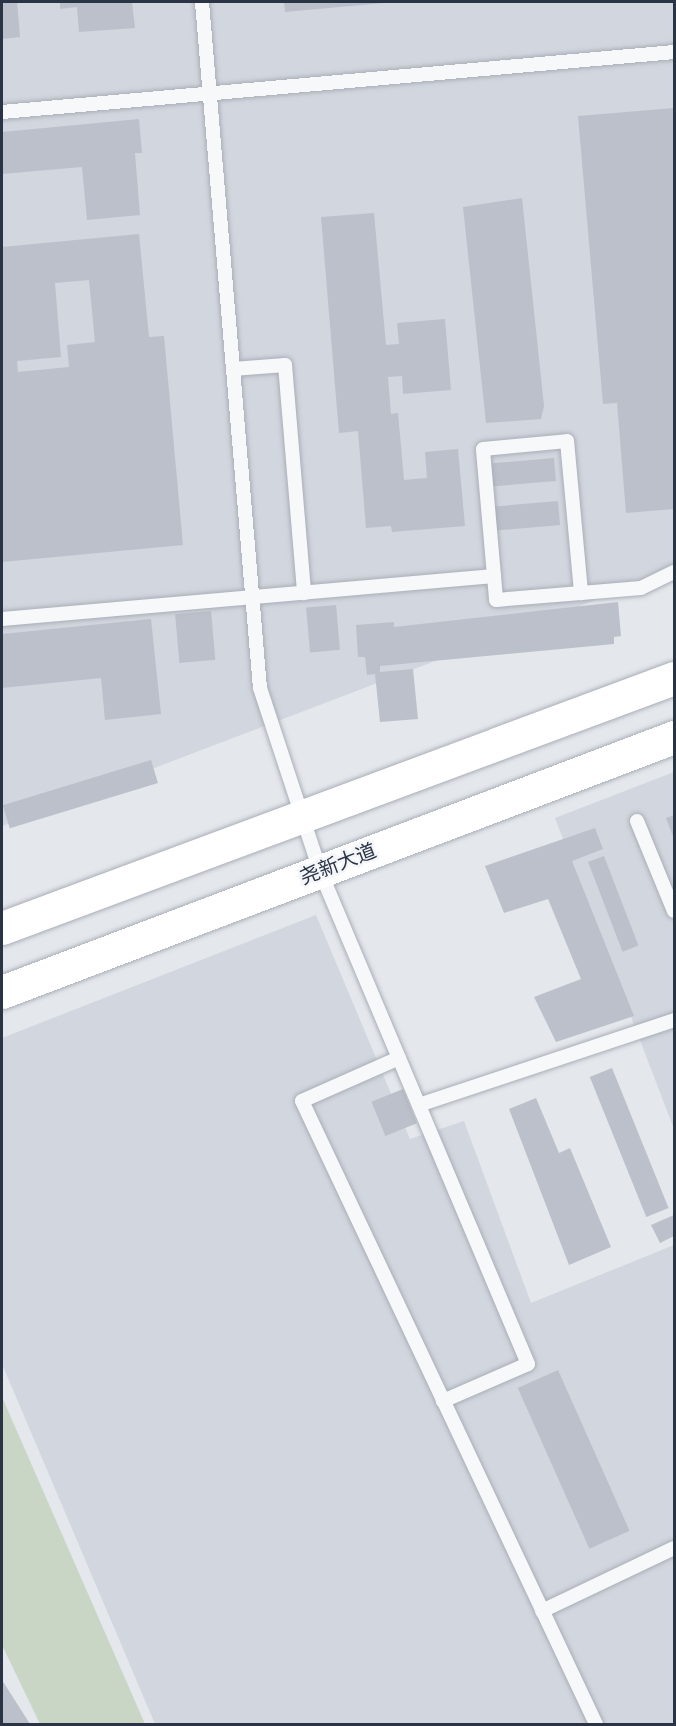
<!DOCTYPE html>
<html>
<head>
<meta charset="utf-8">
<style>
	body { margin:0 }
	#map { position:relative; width:676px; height:1726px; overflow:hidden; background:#e4e7ec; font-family:Rubik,"Noto Sans SC",sans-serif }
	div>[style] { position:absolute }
	.built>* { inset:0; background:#d2d6de }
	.green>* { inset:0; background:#c9d6c5 }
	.building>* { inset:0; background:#bbc0ca; transform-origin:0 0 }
	.roads { filter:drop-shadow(0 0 2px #a9aeb7) drop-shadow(0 0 2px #a9aeb7) }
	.service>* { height:14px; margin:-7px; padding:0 7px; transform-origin:7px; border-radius:7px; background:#f7f8fa }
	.primary>* { height:33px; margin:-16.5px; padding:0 16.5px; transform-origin:16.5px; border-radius:16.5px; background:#fff }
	span { translate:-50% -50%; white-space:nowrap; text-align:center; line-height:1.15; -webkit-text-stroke:5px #f4f6f9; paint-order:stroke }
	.street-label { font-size:20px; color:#2b3445 }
	.frame { position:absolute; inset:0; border:3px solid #2b3445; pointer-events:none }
</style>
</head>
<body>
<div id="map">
	<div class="built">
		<i style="clip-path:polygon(2px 2px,674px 2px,674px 570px,2px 826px)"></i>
		<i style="clip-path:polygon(674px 772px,674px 1129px,555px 818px)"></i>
		<i style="clip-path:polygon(316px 915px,410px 1139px,464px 1121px,531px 1303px,674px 1245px,674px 1724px,155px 1724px,2px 1364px,2px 1038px)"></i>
	</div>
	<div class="green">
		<i style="clip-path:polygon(2px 1397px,145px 1724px,40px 1724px,2px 1645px)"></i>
	</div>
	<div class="building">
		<i style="clip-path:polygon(2px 2px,17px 2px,20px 37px,2px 39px)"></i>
		<i style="clip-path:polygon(60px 2px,132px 2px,135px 28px,79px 32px,77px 7px,60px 9px)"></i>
		<i style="clip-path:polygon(284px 2px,384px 2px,384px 3px,285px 12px)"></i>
		<i style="clip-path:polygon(674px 108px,674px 509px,626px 513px,617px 403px,603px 404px,578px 116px)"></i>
		<i style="clip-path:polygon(139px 119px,142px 153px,135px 153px,140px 215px,87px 220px,82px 167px,2px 174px,2px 132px)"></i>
		<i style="clip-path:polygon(522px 198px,544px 406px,541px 419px,486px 423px,463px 207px)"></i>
		<i style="clip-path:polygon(374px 213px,386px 345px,399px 344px,397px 323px,445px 319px,451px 390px,403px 394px,402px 376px,388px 377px,391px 414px,398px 413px,404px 480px,427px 478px,425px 452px,458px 449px,465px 526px,392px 532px,391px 526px,366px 528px,358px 431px,339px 433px,321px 217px)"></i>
		<i style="clip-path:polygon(evenodd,139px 234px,149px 337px,164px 336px,183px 545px,2px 562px,2px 247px,139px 234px,89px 280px,95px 342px,67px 345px,69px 367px,18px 372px,17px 361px,61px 357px,55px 283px,89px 280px)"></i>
		<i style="left:554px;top:458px;width:23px;height:64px;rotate:85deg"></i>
		<i style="left:558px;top:501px;width:24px;height:65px;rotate:85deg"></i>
		<i style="clip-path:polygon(618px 602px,621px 636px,614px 637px,614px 644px,380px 666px,380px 672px,413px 669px,418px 719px,380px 722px,375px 674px,367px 675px,365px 657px,358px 657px,356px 625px,394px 622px,394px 627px)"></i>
		<i style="left:336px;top:605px;width:45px;height:30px;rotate:85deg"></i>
		<i style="left:211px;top:611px;width:49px;height:36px;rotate:85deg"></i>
		<i style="clip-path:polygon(151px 619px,161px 714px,105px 720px,101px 678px,2px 688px,2px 634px)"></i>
		<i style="left:151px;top:760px;width:24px;height:155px;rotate:73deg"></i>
		<i style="clip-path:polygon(674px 815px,674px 839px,666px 818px)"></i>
		<i style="clip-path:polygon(595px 828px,603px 849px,572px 861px,634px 1016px,556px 1042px,534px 997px,581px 979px,548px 899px,504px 913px,485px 866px)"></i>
		<i style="left:604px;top:856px;width:96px;height:17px;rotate:69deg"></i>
		<i style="left:612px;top:1068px;width:151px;height:24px;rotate:68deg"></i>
		<i style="left:403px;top:1089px;width:37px;height:34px;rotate:68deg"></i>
		<i style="clip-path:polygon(536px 1098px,559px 1153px,570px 1148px,611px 1247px,569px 1265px,509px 1109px)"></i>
		<i style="clip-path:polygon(674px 1215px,674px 1236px,660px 1243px,651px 1225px)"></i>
		<i style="left:558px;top:1370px;width:176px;height:44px;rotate:66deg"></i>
		<i style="clip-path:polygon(2px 1680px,30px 1724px,2px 1724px)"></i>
	</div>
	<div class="roads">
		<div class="service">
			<i style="left:202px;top:2px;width:688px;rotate:85.17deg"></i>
			<i style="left:260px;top:688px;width:193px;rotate:71.8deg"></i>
			<i style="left:320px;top:871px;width:535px;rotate:67.12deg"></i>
			<i style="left:528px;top:1364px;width:93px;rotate:156.5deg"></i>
			<i style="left:2px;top:112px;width:675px;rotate:-5.1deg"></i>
			<i style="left:233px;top:369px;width:52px;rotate:-4.4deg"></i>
			<i style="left:285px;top:365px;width:229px;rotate:85.2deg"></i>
			<i style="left:494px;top:576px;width:24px;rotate:85deg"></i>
			<i style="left:496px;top:600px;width:85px;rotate:-4.7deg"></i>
			<i style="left:2px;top:619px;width:494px;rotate:-5deg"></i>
			<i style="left:494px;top:576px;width:127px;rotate:-95deg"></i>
			<i style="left:483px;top:449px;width:84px;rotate:-5.4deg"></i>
			<i style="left:567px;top:441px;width:153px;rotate:84.7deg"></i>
			<i style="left:581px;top:593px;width:60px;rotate:-4.8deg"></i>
			<i style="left:641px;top:588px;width:37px;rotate:-26deg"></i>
			<i style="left:637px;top:821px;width:97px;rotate:67.7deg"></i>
			<i style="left:399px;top:1058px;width:106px;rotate:156.1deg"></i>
			<i style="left:302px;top:1101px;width:689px;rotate:64.74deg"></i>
			<i style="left:419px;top:1105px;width:269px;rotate:-18.4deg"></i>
			<i style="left:542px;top:1611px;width:146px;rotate:-25.5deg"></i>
		</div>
		<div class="primary">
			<i style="left:2px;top:928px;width:717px;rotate:-20.41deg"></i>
			<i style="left:2px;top:992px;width:719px;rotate:-20.78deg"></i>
		</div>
	</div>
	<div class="street-label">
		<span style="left:338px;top:864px;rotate:-21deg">尧新大道</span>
	</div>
	<div class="frame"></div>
</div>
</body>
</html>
